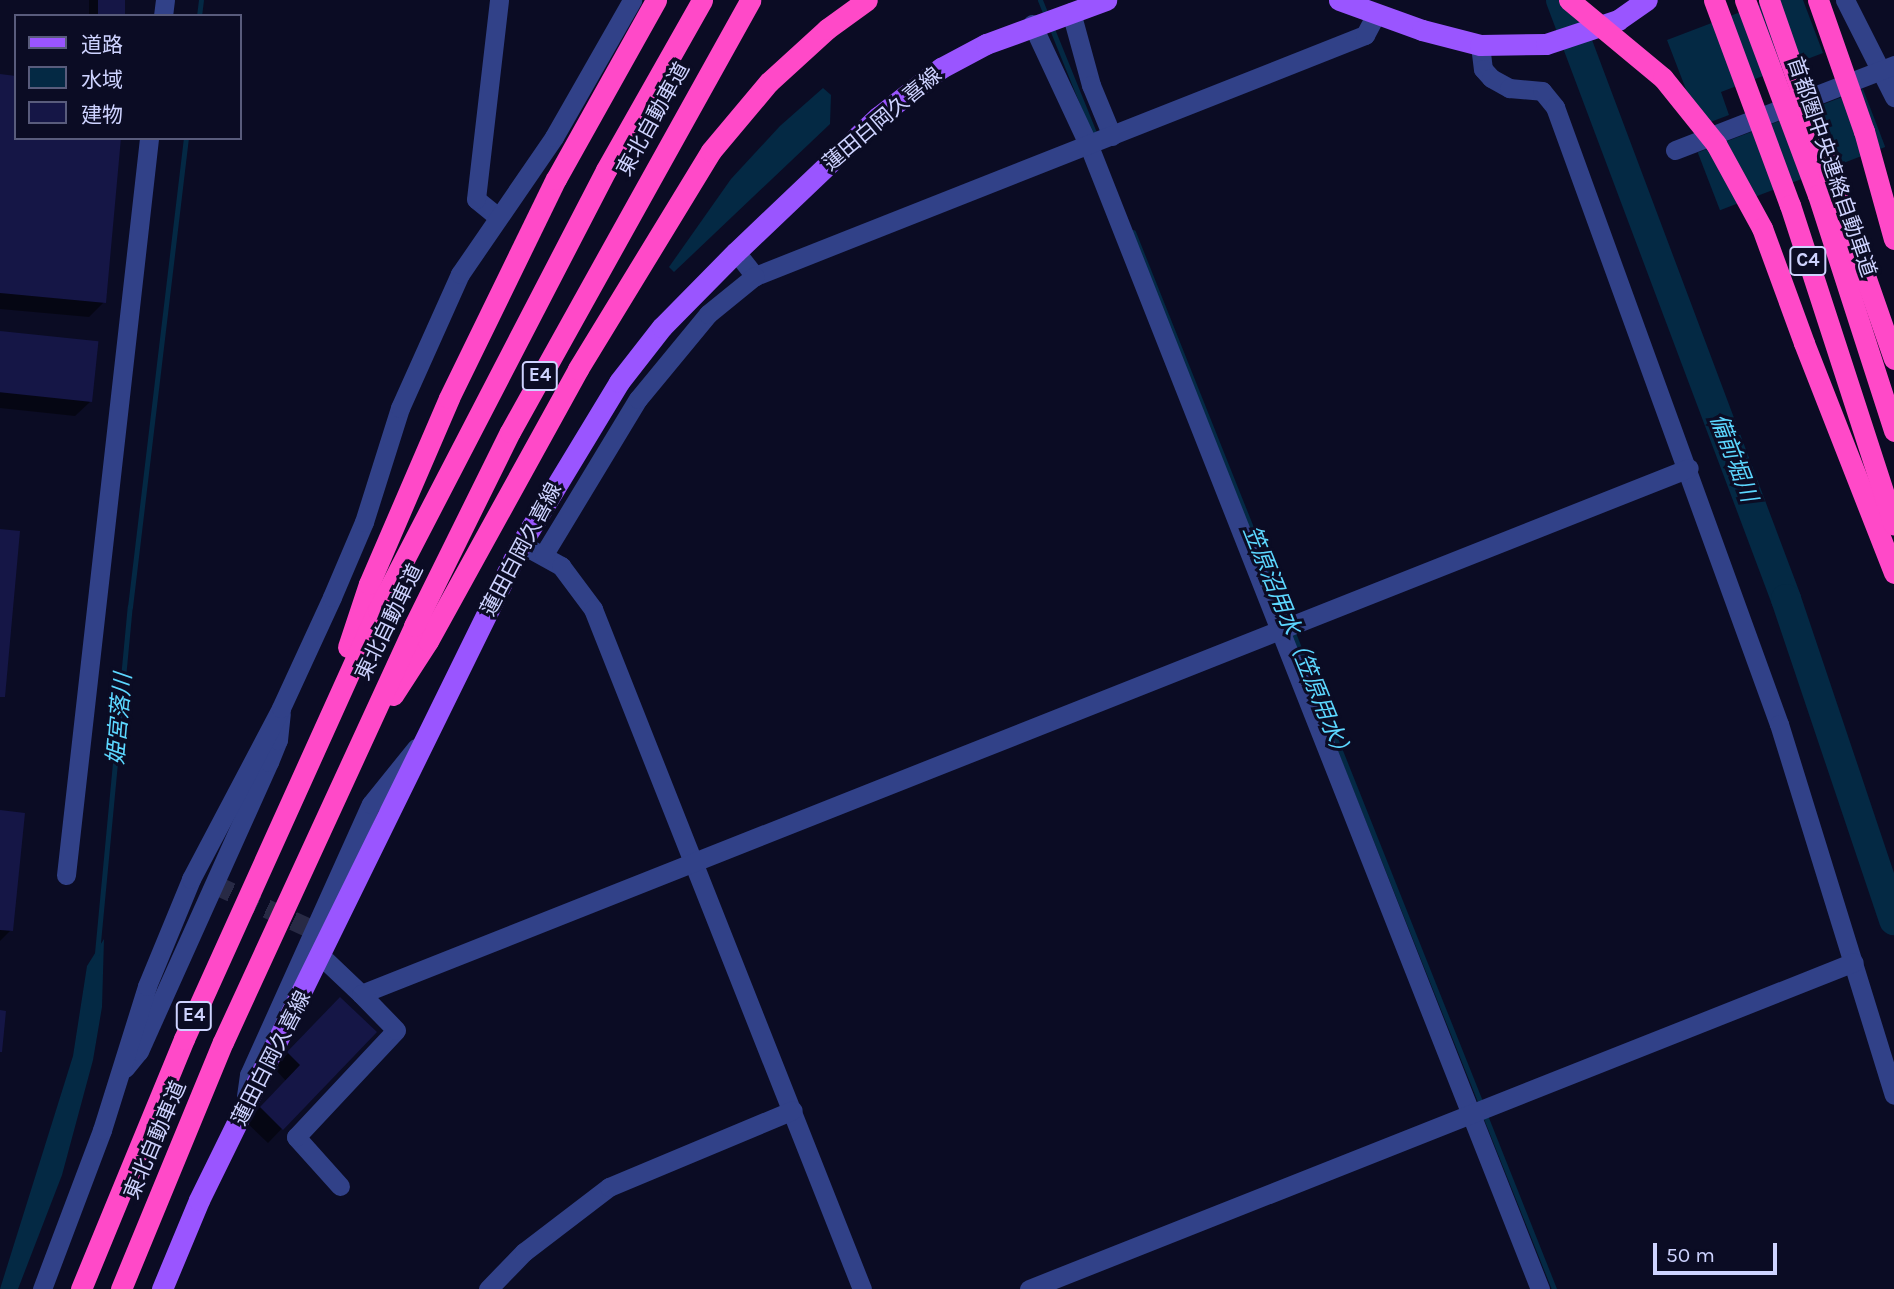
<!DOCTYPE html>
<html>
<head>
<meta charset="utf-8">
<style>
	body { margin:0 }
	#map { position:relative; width:1894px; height:1289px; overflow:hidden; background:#0b0c24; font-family:Karla,"Noto Sans JP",sans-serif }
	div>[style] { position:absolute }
	.water>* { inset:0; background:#042944; transform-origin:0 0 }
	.shadow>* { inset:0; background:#0007; transform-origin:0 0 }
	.stream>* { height:5px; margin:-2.5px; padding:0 2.5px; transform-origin:2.5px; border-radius:2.5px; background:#042944 }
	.river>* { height:30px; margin:-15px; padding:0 15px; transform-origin:15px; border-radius:15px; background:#042944 }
	.building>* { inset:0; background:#151646; transform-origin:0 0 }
	.minor-tunnel>* { height:19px; margin-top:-9.5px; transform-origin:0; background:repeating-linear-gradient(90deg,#282a45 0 19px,transparent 0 29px) }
	.minor>* { height:19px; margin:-9.5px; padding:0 9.5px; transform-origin:9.5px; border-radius:9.5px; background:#314188 }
	.major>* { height:21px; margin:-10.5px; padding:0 10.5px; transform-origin:10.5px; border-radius:10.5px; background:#9a55ff }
	.highway>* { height:21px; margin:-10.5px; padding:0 10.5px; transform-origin:10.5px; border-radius:10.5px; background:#ff49c8 }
	.highway-bridge>* { height:21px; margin:-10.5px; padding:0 10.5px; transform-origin:10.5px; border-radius:10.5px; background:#ff49c8 }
	span { translate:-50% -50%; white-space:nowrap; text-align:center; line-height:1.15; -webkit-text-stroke:6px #0b0c24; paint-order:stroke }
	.shield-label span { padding:2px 5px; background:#0b0c24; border:2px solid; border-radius:5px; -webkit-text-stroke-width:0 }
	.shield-label { font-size:19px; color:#ced3ff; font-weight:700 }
	.street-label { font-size:21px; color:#ced3ff }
	.water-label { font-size:23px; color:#5cd7ff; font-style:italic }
	.legend { position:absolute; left:14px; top:14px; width:228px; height:126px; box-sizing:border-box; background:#0b0c24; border:2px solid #595c7c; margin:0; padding:9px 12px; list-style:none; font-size:21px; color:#ced3ff }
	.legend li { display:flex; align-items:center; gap:14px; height:35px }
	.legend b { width:35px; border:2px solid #595c7c }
	.scale { position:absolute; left:1653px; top:1243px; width:124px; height:32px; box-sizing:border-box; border:4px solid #ced3ff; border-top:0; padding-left:9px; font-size:21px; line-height:24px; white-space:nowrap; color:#ced3ff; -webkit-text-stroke:5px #0b0c24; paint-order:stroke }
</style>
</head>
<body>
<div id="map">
	<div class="water">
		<i style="clip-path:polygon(1772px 0,1803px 0,1823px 53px,1721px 92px,1729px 115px,1700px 126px,1667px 40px)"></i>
		<i style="clip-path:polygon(823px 88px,831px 95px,830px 124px,674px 272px,669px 267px,731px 179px,780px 126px)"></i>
		<i style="left:1863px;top:89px;width:62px;height:177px;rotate:69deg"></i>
		<i style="clip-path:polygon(104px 939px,102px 1007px,93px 1060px,62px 1175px,18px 1289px,0 1289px,73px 1056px,87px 966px)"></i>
	</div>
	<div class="shadow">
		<i style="left:89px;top:0;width:34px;height:16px"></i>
		<i style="clip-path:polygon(0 76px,16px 138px,104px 302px,89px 317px,0 309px)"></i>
		<i style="clip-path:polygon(0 334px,90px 402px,75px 416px,0 408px)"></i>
		<i style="clip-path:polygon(0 812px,11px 930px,0 941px)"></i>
		<i style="clip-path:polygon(340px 999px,375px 1032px,268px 1143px,246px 1122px,286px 1081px,274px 1068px)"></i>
	</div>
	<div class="stream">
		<i style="left:1040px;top:0;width:16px;rotate:68deg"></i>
		<i style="left:199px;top:16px;width:16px;rotate:-83deg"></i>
		<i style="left:1050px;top:24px;width:123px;rotate:68deg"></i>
		<i style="left:1133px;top:232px;width:939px;rotate:68.24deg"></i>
		<i style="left:97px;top:953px;width:348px;rotate:-84.6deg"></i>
		<i style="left:130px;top:607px;width:472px;rotate:-83.2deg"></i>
		<i style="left:1484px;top:1113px;width:189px;rotate:68.3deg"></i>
	</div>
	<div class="river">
		<i style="left:1561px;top:0;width:640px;rotate:69.41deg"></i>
		<i style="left:1786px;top:599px;width:339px;rotate:71.4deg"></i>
	</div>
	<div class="building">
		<i style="left:98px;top:0;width:27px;height:16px"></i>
		<i style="clip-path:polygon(0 74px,16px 76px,16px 138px,121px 138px,106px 303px,0 293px)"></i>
		<i style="left:0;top:331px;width:99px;height:61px;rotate:6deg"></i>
		<i style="clip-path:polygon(0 529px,20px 531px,5px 697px,0 697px)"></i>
		<i style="clip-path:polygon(0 810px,25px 813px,13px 931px,0 930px)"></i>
		<i style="clip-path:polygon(340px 997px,377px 1032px,283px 1130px,260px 1107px,300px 1065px,287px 1052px)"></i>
		<i style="clip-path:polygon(0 1010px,6px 1011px,2px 1052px,0 1052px)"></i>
	</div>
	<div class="minor-tunnel">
		<i style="left:214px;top:884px;width:108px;rotate:24.7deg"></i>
	</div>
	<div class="minor">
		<i style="left:1845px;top:0;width:109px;rotate:63.2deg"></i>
		<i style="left:1071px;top:12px;width:76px;rotate:74.7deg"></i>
		<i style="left:1091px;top:85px;width:55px;rotate:67.6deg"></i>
		<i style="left:163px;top:16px;width:16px;rotate:-83deg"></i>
		<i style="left:1032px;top:24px;width:135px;rotate:65deg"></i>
		<i style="left:1089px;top:146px;width:1229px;rotate:68.47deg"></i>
		<i style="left:1480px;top:45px;width:24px;rotate:83deg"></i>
		<i style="left:1483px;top:69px;width:12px;rotate:48deg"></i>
		<i style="left:1491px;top:78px;width:21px;rotate:29deg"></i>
		<i style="left:1509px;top:88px;width:33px;rotate:5deg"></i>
		<i style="left:1542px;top:91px;width:21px;rotate:51deg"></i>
		<i style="left:1555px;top:107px;width:656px;rotate:70.05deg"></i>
		<i style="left:1779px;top:724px;width:388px;rotate:72.8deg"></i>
		<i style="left:1675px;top:150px;width:235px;rotate:-21.2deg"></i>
		<i style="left:498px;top:217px;width:28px;rotate:-141deg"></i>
		<i style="left:476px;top:199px;width:200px;rotate:-83.4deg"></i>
		<i style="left:736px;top:252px;width:31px;rotate:52deg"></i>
		<i style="left:755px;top:276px;width:656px;rotate:-21.56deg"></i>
		<i style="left:1365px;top:35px;width:24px;rotate:-62deg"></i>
		<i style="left:521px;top:544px;width:46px;rotate:28.8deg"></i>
		<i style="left:561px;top:566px;width:54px;rotate:53.3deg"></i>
		<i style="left:593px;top:609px;width:731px;rotate:68.42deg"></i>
		<i style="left:544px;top:554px;width:181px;rotate:-58.8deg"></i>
		<i style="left:638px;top:399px;width:110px;rotate:-50.5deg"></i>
		<i style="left:708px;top:314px;width:60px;rotate:-39deg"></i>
		<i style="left:66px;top:875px;width:742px;rotate:-83.57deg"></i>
		<i style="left:322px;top:957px;width:54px;rotate:43.5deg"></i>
		<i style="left:361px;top:994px;width:1428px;rotate:-21.61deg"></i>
		<i style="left:125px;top:1068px;width:22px;rotate:-51deg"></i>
		<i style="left:139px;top:1051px;width:317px;rotate:-65.8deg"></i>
		<i style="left:269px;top:762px;width:24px;rotate:-68deg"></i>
		<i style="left:278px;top:740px;width:27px;rotate:-84deg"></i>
		<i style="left:246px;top:1096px;width:21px;rotate:-82deg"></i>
		<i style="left:249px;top:1075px;width:297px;rotate:-65.8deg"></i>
		<i style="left:371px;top:804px;width:72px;rotate:-51.2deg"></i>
		<i style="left:340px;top:1186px;width:66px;rotate:-131.9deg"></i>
		<i style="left:296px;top:1137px;width:146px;rotate:-46.9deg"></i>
		<i style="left:396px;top:1030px;width:50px;rotate:-134.2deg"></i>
		<i style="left:42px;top:1289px;width:170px;rotate:-69.3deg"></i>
		<i style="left:102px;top:1130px;width:151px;rotate:-72.6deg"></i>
		<i style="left:147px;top:986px;width:116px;rotate:-67.6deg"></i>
		<i style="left:191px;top:879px;width:193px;rotate:-62.2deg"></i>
		<i style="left:281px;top:708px;width:122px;rotate:-65.3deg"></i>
		<i style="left:332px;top:597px;width:82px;rotate:-66.9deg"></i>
		<i style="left:364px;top:522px;width:120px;rotate:-72.5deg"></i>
		<i style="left:400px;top:408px;width:147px;rotate:-65.9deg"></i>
		<i style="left:460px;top:274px;width:166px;rotate:-55.5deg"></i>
		<i style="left:554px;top:137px;width:158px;rotate:-60.3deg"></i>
		<i style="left:488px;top:1289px;width:52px;rotate:-45.8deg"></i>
		<i style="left:524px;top:1252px;width:107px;rotate:-37.4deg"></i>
		<i style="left:609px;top:1187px;width:199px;rotate:-22.7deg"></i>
		<i style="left:1029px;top:1289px;width:887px;rotate:-21.62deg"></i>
	</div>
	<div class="major">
		<i style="left:1339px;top:0;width:88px;rotate:19.9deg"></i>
		<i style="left:1422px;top:30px;width:60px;rotate:14.5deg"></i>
		<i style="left:1480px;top:45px;width:66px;rotate:-0.9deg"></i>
		<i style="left:1546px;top:44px;width:76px;rotate:-18.4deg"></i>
		<i style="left:1618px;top:20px;width:35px;rotate:-35deg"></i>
		<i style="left:162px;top:1289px;width:96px;rotate:-67.4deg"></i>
		<i style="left:199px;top:1200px;width:731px;rotate:-63.86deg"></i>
		<i style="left:521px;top:544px;width:189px;rotate:-58.8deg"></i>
		<i style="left:619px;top:382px;width:70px;rotate:-52deg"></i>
		<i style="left:662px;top:327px;width:105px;rotate:-45.4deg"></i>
		<i style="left:736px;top:252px;width:196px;rotate:-43.6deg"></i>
		<i style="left:878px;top:117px;width:80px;rotate:-37.9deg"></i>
		<i style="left:941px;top:68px;width:51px;rotate:-28.1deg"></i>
		<i style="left:986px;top:44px;width:128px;rotate:-20.1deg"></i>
	</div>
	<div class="highway">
		<i style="left:1804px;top:343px;width:247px;rotate:68.6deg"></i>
		<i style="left:348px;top:647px;width:66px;rotate:-71.6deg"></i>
		<i style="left:369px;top:584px;width:202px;rotate:-66.7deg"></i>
		<i style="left:449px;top:398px;width:244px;rotate:-64deg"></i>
		<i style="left:556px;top:179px;width:205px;rotate:-60.8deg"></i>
		<i style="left:393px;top:695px;width:64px;rotate:-57.1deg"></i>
		<i style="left:428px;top:641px;width:311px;rotate:-61.1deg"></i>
		<i style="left:578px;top:369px;width:255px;rotate:-58.6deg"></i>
		<i style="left:711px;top:151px;width:90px;rotate:-50deg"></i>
		<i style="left:769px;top:82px;width:79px;rotate:-42.4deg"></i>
		<i style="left:827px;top:29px;width:49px;rotate:-35.9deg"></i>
		<i style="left:81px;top:1289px;width:270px;rotate:-67.6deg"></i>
		<i style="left:184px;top:1039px;width:471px;rotate:-65.7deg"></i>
		<i style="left:378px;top:610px;width:496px;rotate:-62.6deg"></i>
		<i style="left:606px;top:170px;width:195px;rotate:-60.5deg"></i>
		<i style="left:121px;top:1289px;width:267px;rotate:-67.6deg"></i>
		<i style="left:223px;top:1042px;width:458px;rotate:-65.3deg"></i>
		<i style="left:414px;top:626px;width:216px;rotate:-63.7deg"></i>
		<i style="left:510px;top:432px;width:494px;rotate:-60.9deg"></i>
	</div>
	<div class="highway-bridge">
		<i style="left:1569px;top:0;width:122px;rotate:39.7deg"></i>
		<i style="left:1663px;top:78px;width:85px;rotate:51.2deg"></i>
		<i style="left:1716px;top:144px;width:96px;rotate:61.3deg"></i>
		<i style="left:1762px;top:228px;width:122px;rotate:69.9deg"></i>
		<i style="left:1714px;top:0;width:219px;rotate:69.7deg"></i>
		<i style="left:1790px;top:205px;width:336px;rotate:72deg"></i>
		<i style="left:1745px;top:0;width:208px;rotate:69.5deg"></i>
		<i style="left:1818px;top:195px;width:248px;rotate:72.1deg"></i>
		<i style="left:1769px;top:0;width:380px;rotate:70.8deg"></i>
		<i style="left:1818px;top:0;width:139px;rotate:70.7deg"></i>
		<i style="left:1864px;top:131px;width:112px;rotate:74.5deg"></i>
	</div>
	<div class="shield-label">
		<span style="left:1808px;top:261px">C4</span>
		<span style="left:540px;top:376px">E4</span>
		<span style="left:194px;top:1016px">E4</span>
	</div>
	<div class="street-label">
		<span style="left:653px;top:119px;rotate:-61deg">東北自動車道</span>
		<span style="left:882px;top:119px;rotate:-40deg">蓮田白岡久喜線</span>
		<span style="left:1832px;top:167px;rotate:71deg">首都圏中央連絡自動車道</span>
		<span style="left:521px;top:549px;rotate:-62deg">蓮田白岡久喜線</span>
		<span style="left:389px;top:622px;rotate:-64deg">東北自動車道</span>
		<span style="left:271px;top:1058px;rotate:-63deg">蓮田白岡久喜線</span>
		<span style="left:155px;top:1140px;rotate:-67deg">東北自動車道</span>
	</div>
	<div class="water-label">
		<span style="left:1733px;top:458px;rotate:69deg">備前堀川</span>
		<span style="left:1297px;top:644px;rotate:68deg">笠原沼用水（笠原用水）</span>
		<span style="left:120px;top:719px;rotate:-85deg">姫宮落川</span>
	</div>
	<ul class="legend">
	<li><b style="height:9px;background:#9a55ff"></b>道路</li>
	<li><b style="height:19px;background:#042944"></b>水域</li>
	<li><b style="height:19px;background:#151646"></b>建物</li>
	</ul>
	<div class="scale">50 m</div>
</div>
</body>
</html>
